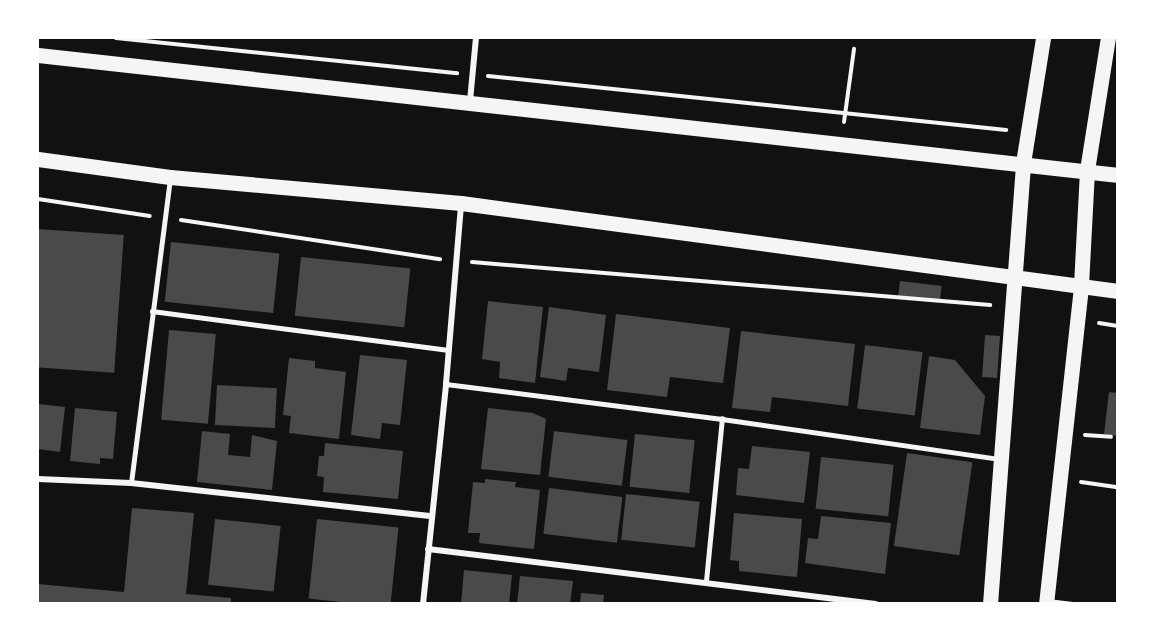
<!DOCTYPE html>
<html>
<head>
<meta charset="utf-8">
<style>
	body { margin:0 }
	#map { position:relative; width:1155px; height:641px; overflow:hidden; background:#111; font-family:Inter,sans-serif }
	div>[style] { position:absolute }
	.building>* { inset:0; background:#4a4a4a; transform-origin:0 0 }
	.path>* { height:4px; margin:-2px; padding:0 2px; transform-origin:2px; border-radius:2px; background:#f5f5f5 }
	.service>* { height:4.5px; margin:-2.25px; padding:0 2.25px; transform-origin:2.25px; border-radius:2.25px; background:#f5f5f5 }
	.minor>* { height:6px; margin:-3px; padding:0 3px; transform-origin:3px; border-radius:3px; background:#f5f5f5 }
	.primary>* { height:15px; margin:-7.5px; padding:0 7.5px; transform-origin:7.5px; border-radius:7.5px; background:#f5f5f5 }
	span { translate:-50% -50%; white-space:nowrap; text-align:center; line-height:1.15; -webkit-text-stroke:6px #fff; paint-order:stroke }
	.frame { position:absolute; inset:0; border:39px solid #fff; pointer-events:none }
</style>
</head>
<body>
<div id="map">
	<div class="building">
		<i style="left:38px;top:229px;width:86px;height:138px;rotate:4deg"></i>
		<i style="left:171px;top:242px;width:109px;height:60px;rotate:6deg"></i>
		<i style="left:301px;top:257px;width:110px;height:59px;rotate:6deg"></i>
		<i style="left:900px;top:281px;width:42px;height:15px;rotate:7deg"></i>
		<i style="clip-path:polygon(488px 301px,543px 307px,535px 383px,499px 378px,500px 362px,482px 359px)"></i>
		<i style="clip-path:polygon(549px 307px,606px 315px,599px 372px,568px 368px,566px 381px,540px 377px)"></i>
		<i style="clip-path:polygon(616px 314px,730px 328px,723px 383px,670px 377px,667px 397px,607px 390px)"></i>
		<i style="left:169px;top:330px;width:47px;height:90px;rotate:5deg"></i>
		<i style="clip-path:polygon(741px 331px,855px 344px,848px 406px,772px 397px,770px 412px,732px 408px)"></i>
		<i style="left:985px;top:335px;width:15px;height:42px;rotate:4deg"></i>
		<i style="left:865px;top:345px;width:58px;height:64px;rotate:7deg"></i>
		<i style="clip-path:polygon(360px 355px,407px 360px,400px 425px,382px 423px,380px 439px,351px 435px)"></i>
		<i style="clip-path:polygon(929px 356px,955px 360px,985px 396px,980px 435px,920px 428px)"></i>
		<i style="clip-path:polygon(289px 358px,315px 361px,315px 368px,346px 372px,339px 439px,289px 433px,291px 416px,283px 415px)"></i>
		<i style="left:217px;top:385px;width:60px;height:40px;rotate:3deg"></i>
		<i style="clip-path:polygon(1109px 392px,1118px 393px,1118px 436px,1104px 434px)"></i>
		<i style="clip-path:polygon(38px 404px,65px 407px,60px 452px,38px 449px)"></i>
		<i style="clip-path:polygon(75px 408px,117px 412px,113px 459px,100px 458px,100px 464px,70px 461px)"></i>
		<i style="clip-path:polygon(488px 408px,533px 413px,546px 419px,540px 475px,481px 469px)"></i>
		<i style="clip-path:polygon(202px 431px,230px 434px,228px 455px,250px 457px,252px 435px,277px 441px,272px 490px,197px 482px)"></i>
		<i style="left:554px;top:431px;width:74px;height:46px;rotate:7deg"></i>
		<i style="left:635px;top:434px;width:60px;height:53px;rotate:6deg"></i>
		<i style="clip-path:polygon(325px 443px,403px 451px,398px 499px,323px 492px,324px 477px,317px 476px,319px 456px,324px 456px)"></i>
		<i style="clip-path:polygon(752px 446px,810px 452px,804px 503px,736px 495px,738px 468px,749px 469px)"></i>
		<i style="left:907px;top:453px;width:66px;height:94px;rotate:8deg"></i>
		<i style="left:821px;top:457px;width:73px;height:52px;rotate:6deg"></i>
		<i style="clip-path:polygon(485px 479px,516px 482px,515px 487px,540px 490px,534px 549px,479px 543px,480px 533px,468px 533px,473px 482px,485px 483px)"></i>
		<i style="left:549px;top:488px;width:74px;height:46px;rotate:7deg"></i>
		<i style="left:626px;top:494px;width:74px;height:46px;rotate:6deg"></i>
		<i style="clip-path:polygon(132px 508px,194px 513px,186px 594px,231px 598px,231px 604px,38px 604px,38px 584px,124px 592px)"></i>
		<i style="clip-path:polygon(734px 513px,802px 519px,797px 577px,739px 571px,739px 561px,730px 560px)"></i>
		<i style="clip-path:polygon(821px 516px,891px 523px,885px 574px,805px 563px,808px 538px,818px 539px)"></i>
		<i style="left:215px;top:519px;width:66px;height:66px;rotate:6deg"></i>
		<i style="left:317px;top:519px;width:82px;height:80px;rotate:6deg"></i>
		<i style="clip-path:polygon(464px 570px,512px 575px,509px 604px,461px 604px)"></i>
		<i style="clip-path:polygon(520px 576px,573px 581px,570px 604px,517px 604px)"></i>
		<i style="clip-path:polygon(581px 593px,604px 595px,603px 604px,580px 604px)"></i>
	</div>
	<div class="path">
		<i style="left:116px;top:38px;width:343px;rotate:5.9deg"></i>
		<i style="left:488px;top:76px;width:521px;rotate:5.95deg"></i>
		<i style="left:844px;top:122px;width:74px;rotate:-82.2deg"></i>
		<i style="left:38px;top:199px;width:113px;rotate:8.6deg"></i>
		<i style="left:181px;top:220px;width:262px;rotate:8.6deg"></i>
		<i style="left:472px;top:262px;width:520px;rotate:4.75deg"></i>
		<i style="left:1099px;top:323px;width:19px;rotate:9deg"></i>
		<i style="left:1085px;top:435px;width:26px;rotate:4deg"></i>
		<i style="left:1081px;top:482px;width:37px;rotate:8deg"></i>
	</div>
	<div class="service">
		<i style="left:152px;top:311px;width:299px;rotate:7.5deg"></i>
		<i style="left:446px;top:384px;width:278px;rotate:7.2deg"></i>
		<i style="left:722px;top:419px;width:281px;rotate:8.2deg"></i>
		<i style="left:131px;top:483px;width:305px;rotate:-82.7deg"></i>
		<i style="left:706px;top:581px;width:163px;rotate:-84.4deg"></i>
		<i style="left:1048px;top:601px;width:24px;rotate:7deg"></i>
	</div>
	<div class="minor">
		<i style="left:470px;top:101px;width:63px;rotate:-84.6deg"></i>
		<i style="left:38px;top:479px;width:93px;rotate:2.5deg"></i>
		<i style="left:131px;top:483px;width:303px;rotate:6.3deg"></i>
		<i style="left:428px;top:549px;width:451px;rotate:7deg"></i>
		<i style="left:423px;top:604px;width:221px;rotate:-84deg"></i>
		<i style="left:446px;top:384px;width:181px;rotate:-85.2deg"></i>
	</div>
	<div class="primary">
		<i style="left:38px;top:55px;width:1087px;rotate:6.34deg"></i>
		<i style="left:38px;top:159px;width:133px;rotate:7.8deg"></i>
		<i style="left:170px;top:177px;width:292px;rotate:5.1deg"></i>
		<i style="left:461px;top:203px;width:663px;rotate:7.63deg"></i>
		<i style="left:990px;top:604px;width:442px;rotate:-85.7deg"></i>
		<i style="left:1023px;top:163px;width:127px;rotate:-80.9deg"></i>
		<i style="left:1046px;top:604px;width:321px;rotate:-83.7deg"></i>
		<i style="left:1081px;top:285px;width:115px;rotate:-87deg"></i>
		<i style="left:1087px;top:170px;width:134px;rotate:-81deg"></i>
	</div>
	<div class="frame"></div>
</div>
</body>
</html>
